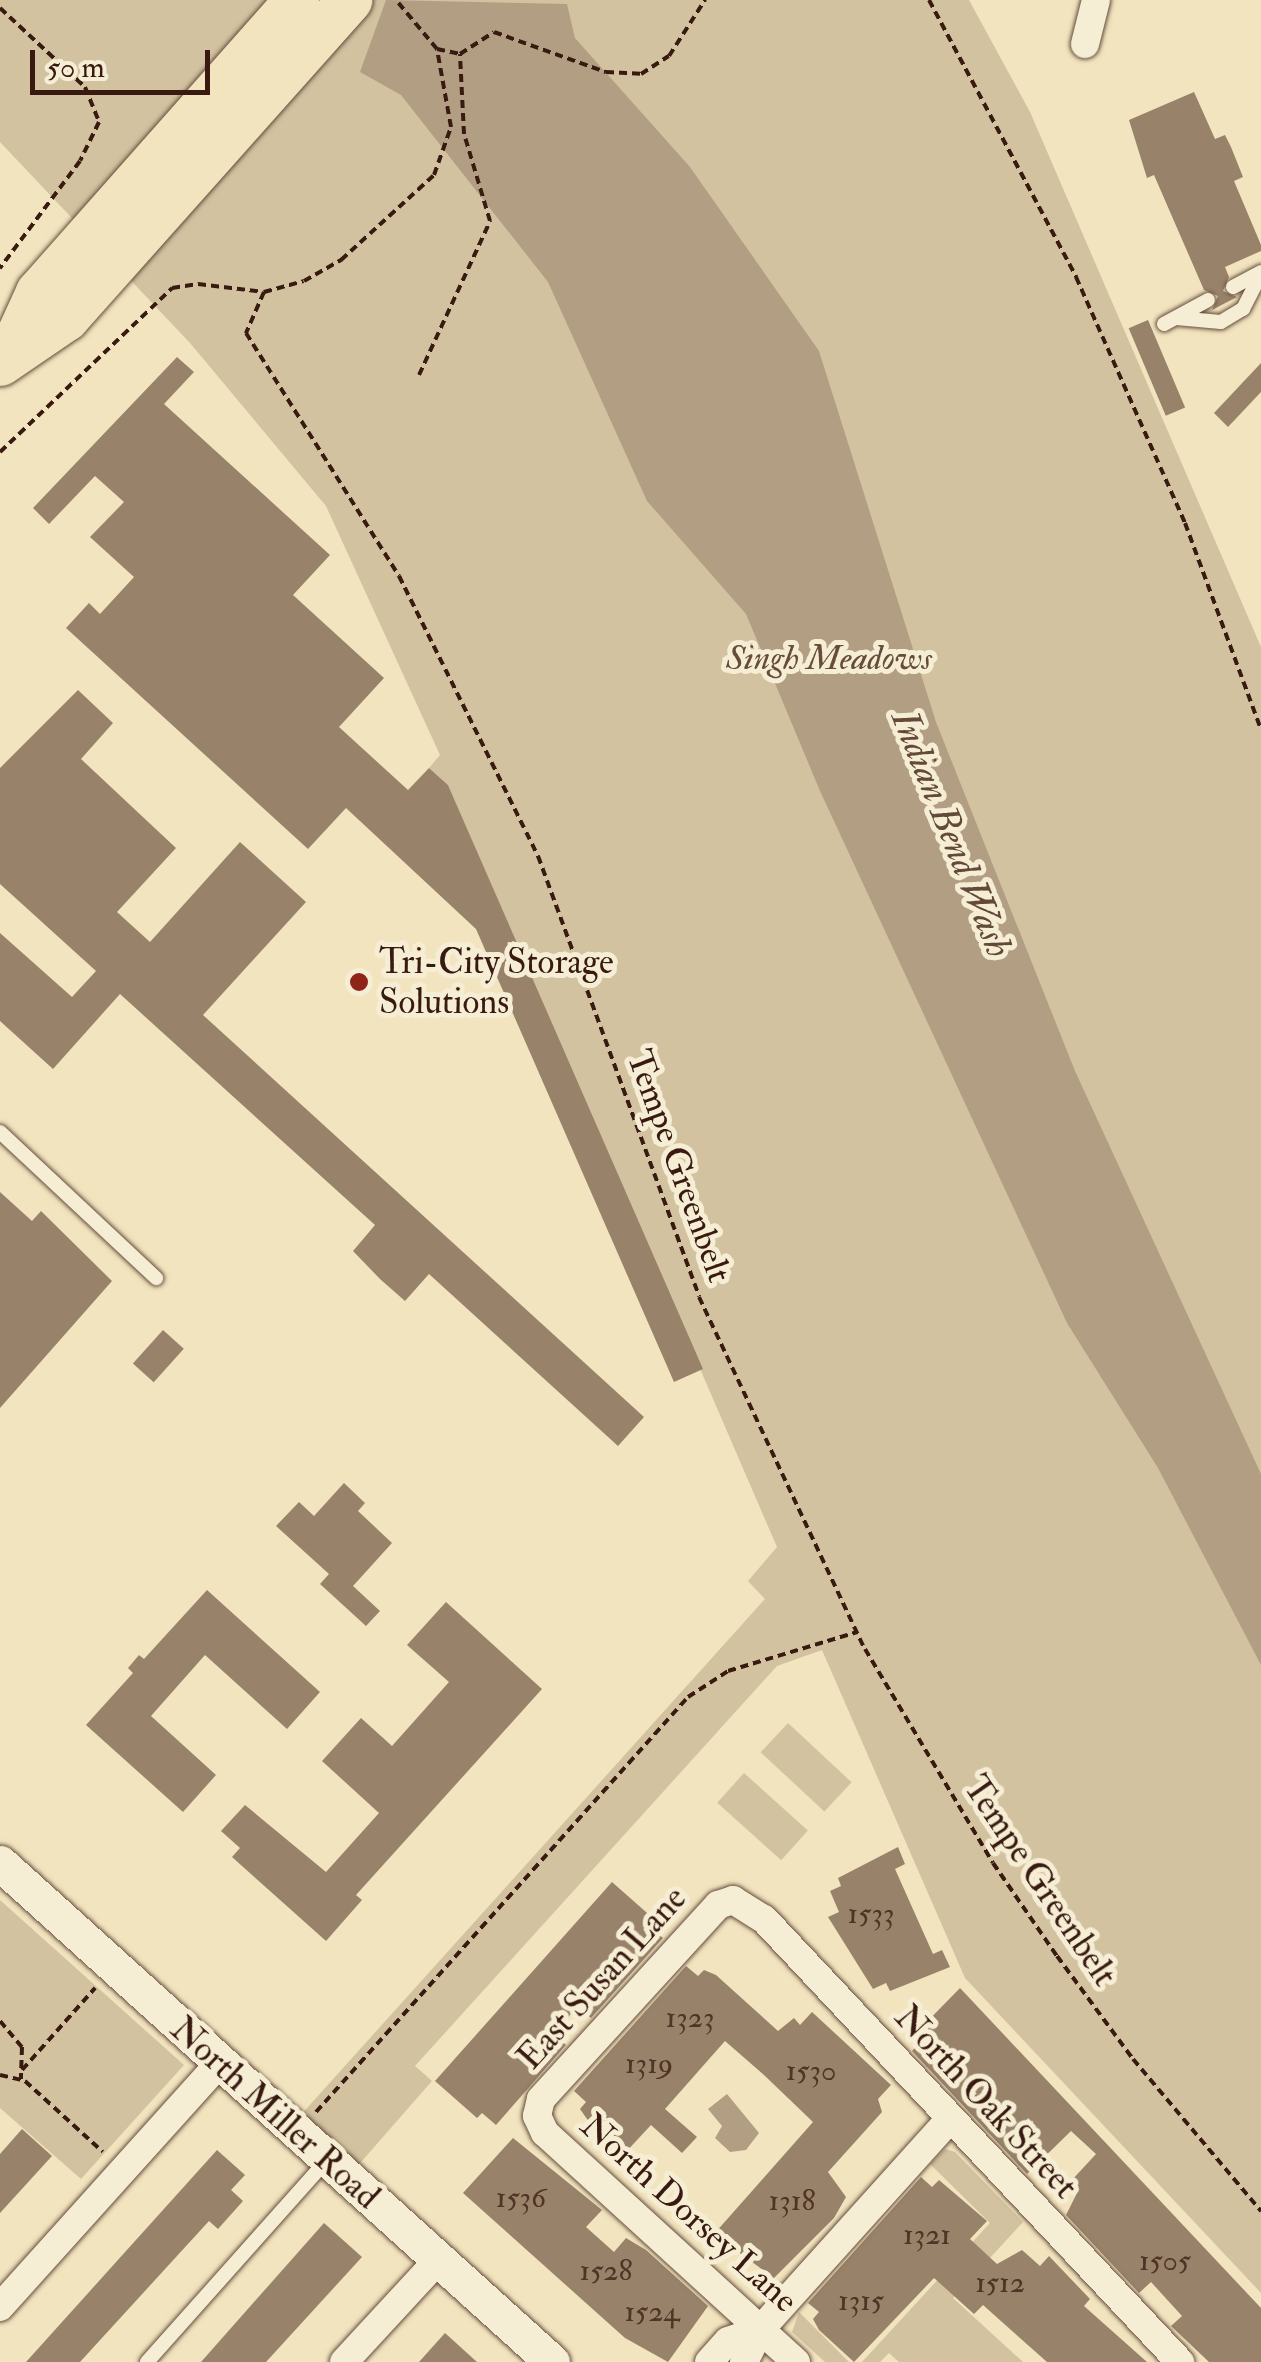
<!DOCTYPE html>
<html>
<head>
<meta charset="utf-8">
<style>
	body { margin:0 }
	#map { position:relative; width:1261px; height:2362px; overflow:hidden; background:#f1e4be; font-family:"IM FELL Double Pica",serif }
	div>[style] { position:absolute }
	.green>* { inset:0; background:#d2c2a0; transform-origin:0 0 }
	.water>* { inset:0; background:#b29f83 }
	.building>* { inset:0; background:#98836a; transform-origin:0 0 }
	.path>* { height:4px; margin-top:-2px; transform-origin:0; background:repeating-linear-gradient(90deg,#381a10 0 8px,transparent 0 13px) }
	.roads { filter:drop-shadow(0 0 2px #664c3c) drop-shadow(0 0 2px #664c3c) }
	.service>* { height:14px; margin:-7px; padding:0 7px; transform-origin:7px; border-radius:7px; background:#f6edd5 }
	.minor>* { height:28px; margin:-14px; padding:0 14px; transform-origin:14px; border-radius:14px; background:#f6edd5 }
	.tertiary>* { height:35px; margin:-17.5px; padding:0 17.5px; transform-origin:17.5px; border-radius:17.5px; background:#f6edd5 }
	.primary>* { height:45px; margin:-22.5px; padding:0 22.5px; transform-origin:22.5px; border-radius:22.5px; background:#f1e4be }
	.dots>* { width:28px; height:28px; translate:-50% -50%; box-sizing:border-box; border:5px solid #f6edd5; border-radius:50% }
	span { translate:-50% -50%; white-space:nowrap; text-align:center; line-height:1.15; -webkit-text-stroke:10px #f6edd5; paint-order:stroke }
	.number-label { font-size:30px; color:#503426 }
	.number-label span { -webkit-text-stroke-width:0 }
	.park-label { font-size:35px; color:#664c3b; font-style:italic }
	.poi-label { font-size:35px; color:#381a10 }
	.left { translate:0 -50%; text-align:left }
	.street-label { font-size:35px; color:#381a10 }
	.water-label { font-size:38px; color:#634938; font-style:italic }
	.scale { position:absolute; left:30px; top:50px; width:180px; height:45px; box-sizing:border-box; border:5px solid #381a10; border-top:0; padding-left:12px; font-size:30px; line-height:35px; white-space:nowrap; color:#381a10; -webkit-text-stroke:8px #f6edd5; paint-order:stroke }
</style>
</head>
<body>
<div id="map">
	<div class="green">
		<i style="clip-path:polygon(0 0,969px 0,1030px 112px,1261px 647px,1261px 2293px,965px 1978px,822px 1650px,777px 1666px,415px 2066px,432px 2081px,347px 2178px,290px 2127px,765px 1599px,748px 1581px,777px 1547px,448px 785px,429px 768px,440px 755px,326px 506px,190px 343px,0 142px)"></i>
		<i style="left:788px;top:1723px;width:87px;height:40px;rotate:43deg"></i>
		<i style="left:744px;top:1773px;width:86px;height:40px;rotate:42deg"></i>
		<i style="clip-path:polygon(0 1900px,184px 2065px,81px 2179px,0 2108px)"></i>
		<i style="clip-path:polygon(945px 2149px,955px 2152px,1023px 2222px,953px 2298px,1023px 2362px,899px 2362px,889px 2353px,880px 2362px,862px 2362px,990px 2223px,930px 2164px)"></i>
		<i style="clip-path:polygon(799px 2312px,849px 2362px,825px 2362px,792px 2332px)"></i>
	</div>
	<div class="water">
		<i style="clip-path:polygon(386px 0,567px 4px,575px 38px,690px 167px,819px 351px,936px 722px,1075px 1071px,1261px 1474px,1261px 1665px,1158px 1468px,1067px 1323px,820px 791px,746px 614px,647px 501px,548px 282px,401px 95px,360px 72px)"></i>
		<i style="clip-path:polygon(727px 2094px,759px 2133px,746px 2150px,730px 2152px,715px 2138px,722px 2126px,708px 2109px)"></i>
	</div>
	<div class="building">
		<i style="clip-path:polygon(1194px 92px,1215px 139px,1225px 135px,1231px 147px,1243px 177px,1234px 181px,1261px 245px,1261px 251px,1225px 267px,1229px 277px,1223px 291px,1237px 297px,1212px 310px,1218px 296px,1204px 290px,1154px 175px,1147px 178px,1129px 120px)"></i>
		<i style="left:1148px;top:320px;width:95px;height:21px;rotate:67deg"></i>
		<i style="clip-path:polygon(177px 357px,194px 372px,164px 404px,330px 555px,293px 595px,384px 678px,339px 727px,408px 790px,429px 768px,448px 785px,703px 1369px,674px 1382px,476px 929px,346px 808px,308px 849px,66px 628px,89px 603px,100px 614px,134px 577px,90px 537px,124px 502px,95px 476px,49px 524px,33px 508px)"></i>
		<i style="clip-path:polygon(1261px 363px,1261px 392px,1228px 427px,1214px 413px)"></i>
		<i style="clip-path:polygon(78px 690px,113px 723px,81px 759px,176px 848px,117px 912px,150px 942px,240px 842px,306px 902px,203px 1015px,644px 1417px,618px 1446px,429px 1274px,405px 1301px,380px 1279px,353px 1251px,375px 1225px,120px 994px,53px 1069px,0 1021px,0 933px,72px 997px,96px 971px,0 884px,0 768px)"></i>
		<i style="clip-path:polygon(0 1192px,32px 1221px,41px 1211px,112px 1281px,0 1408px)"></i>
		<i style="left:163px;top:1330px;width:28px;height:45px;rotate:42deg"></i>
		<i style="clip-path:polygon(344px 1483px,365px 1503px,358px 1511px,392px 1543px,353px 1586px,380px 1611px,366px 1626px,320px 1584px,329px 1574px,276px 1526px,299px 1502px,314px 1516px)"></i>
		<i style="clip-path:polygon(207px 1590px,320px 1692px,287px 1729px,205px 1655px,151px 1716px,216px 1775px,183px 1812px,86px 1725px,133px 1673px,128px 1668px,139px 1655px,144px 1659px)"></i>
		<i style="clip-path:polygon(446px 1602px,542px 1689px,356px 1895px,362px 1900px,326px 1941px,232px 1857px,240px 1848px,221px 1831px,245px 1805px,326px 1872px,379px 1813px,322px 1761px,361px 1718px,392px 1746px,449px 1682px,407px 1645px)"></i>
		<i style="clip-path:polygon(898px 1847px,905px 1864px,895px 1869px,933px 1954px,942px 1950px,950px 1967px,890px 1991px,886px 1983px,873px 1989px,828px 1917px,839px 1912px,830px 1891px,841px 1886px,838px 1878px)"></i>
		<i style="clip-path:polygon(612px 1882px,655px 1920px,649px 1926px,663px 1938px,591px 2018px,578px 2006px,554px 2033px,566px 2045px,496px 2125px,482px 2113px,477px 2118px,435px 2081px)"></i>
		<i style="clip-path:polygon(686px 1966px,698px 1976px,704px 1970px,716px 1975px,778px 2031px,794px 2018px,800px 2025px,812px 2012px,891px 2085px,878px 2099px,882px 2112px,828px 2172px,846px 2197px,834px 2218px,774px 2278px,714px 2234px,813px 2122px,764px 2075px,725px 2041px,665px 2109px,697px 2137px,682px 2153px,651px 2125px,625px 2153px,587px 2119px,580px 2109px,586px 2102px,574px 2091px)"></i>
		<i style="clip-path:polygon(960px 1988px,1261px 2308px,1261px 2362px,1209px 2362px,1171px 2326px,1182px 2316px,1151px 2282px,1139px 2293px,1066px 2215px,1079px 2189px,1071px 2181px,1096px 2154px,1071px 2131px,1027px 2174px,912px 2051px,922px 2040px,916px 2033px)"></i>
		<i style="clip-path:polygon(22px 2129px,52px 2156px,0 2213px,0 2154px)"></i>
		<i style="clip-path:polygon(513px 2138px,602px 2210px,586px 2227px,614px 2252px,626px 2238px,646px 2250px,708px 2306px,668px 2362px,625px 2338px,463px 2193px)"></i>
		<i style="clip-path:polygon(217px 2150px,245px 2175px,231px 2190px,243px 2201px,218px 2229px,209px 2221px,80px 2362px,26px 2362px)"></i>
		<i style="clip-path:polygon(921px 2177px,932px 2187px,939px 2180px,987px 2221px,970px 2239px,997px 2264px,1022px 2250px,1040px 2266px,1049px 2256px,1090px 2299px,1084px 2306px,1147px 2362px,1047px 2362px,983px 2305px,974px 2314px,934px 2278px,854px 2362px,819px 2330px,813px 2319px,819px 2312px,808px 2303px)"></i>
		<i style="clip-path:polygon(324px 2223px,362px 2257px,266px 2362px,201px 2362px)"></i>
		<i style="clip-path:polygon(445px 2333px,477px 2362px,419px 2362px)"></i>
	</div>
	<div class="path">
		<i style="left:929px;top:0;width:314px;rotate:62deg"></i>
		<i style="left:1076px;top:277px;width:269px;rotate:66.1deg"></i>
		<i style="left:1185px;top:523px;width:221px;rotate:69.8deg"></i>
		<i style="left:0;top:8px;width:116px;rotate:42.9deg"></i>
		<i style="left:85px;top:87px;width:38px;rotate:68deg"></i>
		<i style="left:99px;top:122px;width:43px;rotate:116deg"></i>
		<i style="left:80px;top:161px;width:134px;rotate:126.8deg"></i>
		<i style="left:437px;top:49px;width:24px;rotate:12deg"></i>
		<i style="left:264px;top:292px;width:45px;rotate:113.7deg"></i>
		<i style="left:246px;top:333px;width:287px;rotate:57.8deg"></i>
		<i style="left:399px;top:576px;width:313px;rotate:63.6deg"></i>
		<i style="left:538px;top:856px;width:469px;rotate:69.9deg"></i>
		<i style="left:699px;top:1297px;width:389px;rotate:64.8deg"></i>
		<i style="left:865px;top:1649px;width:249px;rotate:59.1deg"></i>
		<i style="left:993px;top:1863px;width:113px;rotate:55.5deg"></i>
		<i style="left:1057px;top:1956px;width:128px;rotate:53.6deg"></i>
		<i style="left:1133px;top:2059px;width:199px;rotate:49.9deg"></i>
		<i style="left:419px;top:375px;width:170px;rotate:-65.2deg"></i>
		<i style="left:490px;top:221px;width:91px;rotate:-106.6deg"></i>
		<i style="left:464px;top:134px;width:80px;rotate:-92.9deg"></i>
		<i style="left:460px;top:54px;width:40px;rotate:-32.9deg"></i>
		<i style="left:494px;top:32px;width:119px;rotate:19.7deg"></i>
		<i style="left:606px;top:72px;width:35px;rotate:3deg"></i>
		<i style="left:641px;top:74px;width:33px;rotate:-33deg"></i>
		<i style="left:669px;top:56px;width:67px;rotate:-57.3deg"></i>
		<i style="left:0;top:452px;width:238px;rotate:-43.6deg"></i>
		<i style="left:172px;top:288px;width:26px;rotate:-9deg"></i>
		<i style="left:198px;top:284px;width:66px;rotate:6.9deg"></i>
		<i style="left:264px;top:292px;width:41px;rotate:-15.4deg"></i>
		<i style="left:304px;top:281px;width:43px;rotate:-29.6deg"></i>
		<i style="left:341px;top:260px;width:126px;rotate:-42.4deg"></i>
		<i style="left:434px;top:175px;width:51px;rotate:-70.5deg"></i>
		<i style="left:451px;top:127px;width:79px;rotate:-100.2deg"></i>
		<i style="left:437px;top:49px;width:64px;rotate:-129.9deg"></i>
		<i style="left:0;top:2021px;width:34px;rotate:50deg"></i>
		<i style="left:22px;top:2047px;width:32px;rotate:92deg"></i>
		<i style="left:22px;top:2070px;width:110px;rotate:-48.3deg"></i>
		<i style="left:0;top:2075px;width:26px;rotate:13deg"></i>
		<i style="left:25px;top:2081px;width:105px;rotate:42.3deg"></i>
		<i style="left:316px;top:2112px;width:557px;rotate:-48.13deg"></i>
		<i style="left:688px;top:1697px;width:48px;rotate:-33deg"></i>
		<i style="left:728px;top:1671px;width:135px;rotate:-16.8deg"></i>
	</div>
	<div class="roads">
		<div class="service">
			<i style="left:1233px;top:287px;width:32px;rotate:-28deg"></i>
			<i style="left:1176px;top:318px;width:45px;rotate:5.1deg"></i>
			<i style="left:1221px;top:322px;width:26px;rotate:-31deg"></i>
			<i style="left:1243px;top:309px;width:39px;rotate:-63deg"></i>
			<i style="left:1164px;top:324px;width:50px;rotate:-28.6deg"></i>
			<i style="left:0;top:1132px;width:214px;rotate:43.1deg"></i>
			<i style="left:147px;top:2362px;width:269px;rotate:-48.3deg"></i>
		</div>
		<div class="minor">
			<i style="left:1085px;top:44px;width:45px;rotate:-76deg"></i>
			<i style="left:0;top:2307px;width:327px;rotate:-48deg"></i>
			<i style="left:344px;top:2362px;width:139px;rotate:-47.3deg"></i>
			<i style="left:709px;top:2362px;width:28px;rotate:-48deg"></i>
			<i style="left:728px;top:2341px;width:34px;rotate:-19deg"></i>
			<i style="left:744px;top:2362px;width:36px;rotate:-63deg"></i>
			<i style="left:760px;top:2330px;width:284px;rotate:-48deg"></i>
			<i style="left:796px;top:2362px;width:340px;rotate:-137.6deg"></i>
			<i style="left:545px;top:2133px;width:19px;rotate:-115deg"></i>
			<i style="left:537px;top:2116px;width:17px;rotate:-77deg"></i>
			<i style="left:541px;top:2099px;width:263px;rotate:-47.6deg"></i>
			<i style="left:718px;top:1905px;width:16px;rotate:-18deg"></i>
			<i style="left:733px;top:1900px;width:36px;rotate:32deg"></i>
			<i style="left:764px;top:1919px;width:608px;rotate:46.8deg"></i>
		</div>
		<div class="tertiary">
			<i style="left:0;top:1863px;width:744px;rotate:42.11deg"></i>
		</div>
		<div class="primary">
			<i style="left:11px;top:351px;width:65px;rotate:-65.4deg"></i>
			<i style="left:38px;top:292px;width:390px;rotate:-48.5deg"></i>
			<i style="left:0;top:363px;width:80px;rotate:-34.3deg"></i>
			<i style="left:66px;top:318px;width:426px;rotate:-48.3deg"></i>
		</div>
	</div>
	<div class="dots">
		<i style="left:359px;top:982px;background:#8f2418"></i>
	</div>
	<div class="number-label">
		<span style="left:871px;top:1914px">1533</span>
		<span style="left:690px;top:2018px">1323</span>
		<span style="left:649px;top:2064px">1319</span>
		<span style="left:811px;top:2071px">1530</span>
		<span style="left:521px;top:2198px">1536</span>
		<span style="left:792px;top:2201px">1318</span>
		<span style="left:927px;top:2235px">1321</span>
		<span style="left:1165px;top:2261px">1505</span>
		<span style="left:606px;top:2271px">1528</span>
		<span style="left:1000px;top:2283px">1512</span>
		<span style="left:861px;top:2301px">1315</span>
		<span style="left:652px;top:2312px">1524</span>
	</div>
	<div class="park-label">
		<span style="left:829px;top:658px">Singh Meadows</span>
	</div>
	<div class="poi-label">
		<span class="left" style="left:379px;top:982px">Tri-City Storage<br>Solutions</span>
	</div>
	<div class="street-label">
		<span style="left:679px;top:1166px;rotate:70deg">Tempe Greenbelt</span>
		<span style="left:1040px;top:1881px;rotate:56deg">Tempe Greenbelt</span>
		<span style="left:602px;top:1978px;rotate:-48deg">East Susan Lane</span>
		<span style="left:986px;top:2102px;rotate:47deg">North Oak Street</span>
		<span style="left:275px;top:2113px;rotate:42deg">North Miller Road</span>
		<span style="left:689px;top:2213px;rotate:42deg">North Dorsey Lane</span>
	</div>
	<div class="water-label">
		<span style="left:951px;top:834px;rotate:68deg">Indian Bend Wash</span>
	</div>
	<div class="scale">50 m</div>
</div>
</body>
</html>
